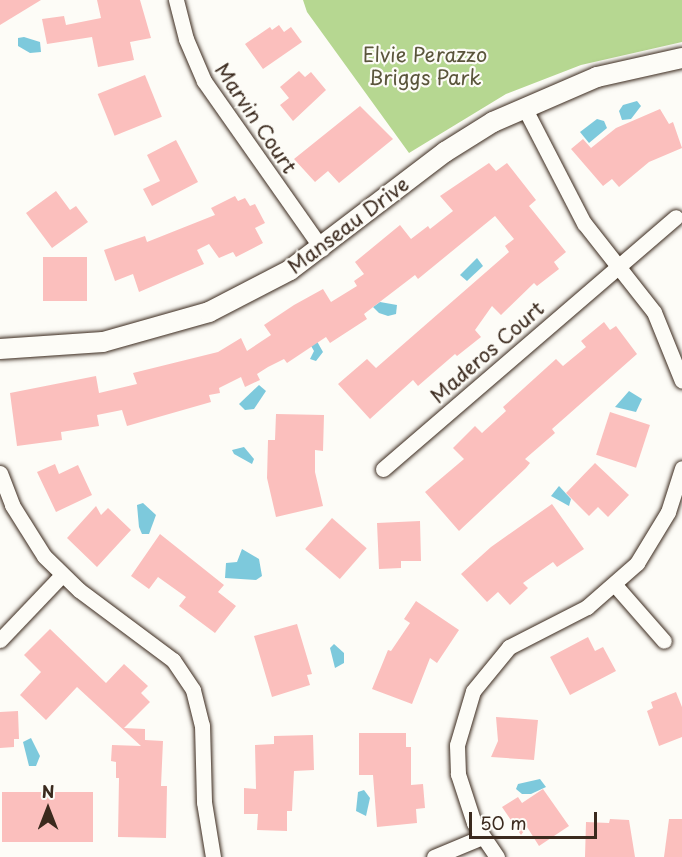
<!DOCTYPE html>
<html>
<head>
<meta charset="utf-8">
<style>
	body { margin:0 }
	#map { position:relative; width:682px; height:857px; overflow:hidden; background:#fdfcf7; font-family:"Playpen Sans",sans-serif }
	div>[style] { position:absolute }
	.green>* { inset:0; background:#b6d791 }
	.water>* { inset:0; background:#7dc9dc }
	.building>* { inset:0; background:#fbbfbd; transform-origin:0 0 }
	.roads { filter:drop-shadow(0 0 2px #3b2a1e) drop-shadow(0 0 2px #3b2a1e) }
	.minor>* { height:15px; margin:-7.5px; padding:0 7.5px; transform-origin:7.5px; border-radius:7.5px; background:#fdfcf7 }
	.tertiary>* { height:20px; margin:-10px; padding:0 10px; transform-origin:10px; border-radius:10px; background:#fdfcf7 }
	span { translate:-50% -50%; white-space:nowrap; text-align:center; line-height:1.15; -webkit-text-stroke:4.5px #fdfcf7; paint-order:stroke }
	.park-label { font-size:20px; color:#5a553b }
	.street-label { font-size:20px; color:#3b2a1e }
	.north { position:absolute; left:18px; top:779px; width:60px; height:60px; -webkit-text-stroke:4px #fdfcf7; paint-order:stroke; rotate:0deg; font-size:16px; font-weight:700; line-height:24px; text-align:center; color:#3b2a1e }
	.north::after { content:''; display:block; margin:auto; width:21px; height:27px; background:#3b2a1e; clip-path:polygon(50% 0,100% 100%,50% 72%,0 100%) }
	.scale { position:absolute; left:469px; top:812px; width:128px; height:27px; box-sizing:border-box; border:3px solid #3b2a1e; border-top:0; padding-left:8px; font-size:18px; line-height:21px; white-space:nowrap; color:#3b2a1e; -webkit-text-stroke:4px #fdfcf7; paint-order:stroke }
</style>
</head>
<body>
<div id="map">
	<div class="green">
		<i style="clip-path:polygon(303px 0,682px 0,682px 42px,581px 65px,506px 94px,409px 153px,307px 12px)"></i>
	</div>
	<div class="water">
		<i style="clip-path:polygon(24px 37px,40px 42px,41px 52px,30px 53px,18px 46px,18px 38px)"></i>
		<i style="clip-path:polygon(637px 101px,641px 106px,631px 119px,622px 120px,619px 111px,623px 105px)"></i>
		<i style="clip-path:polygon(597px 119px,604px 121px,607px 128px,589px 143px,580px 132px)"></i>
		<i style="clip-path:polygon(477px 258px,483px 266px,467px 281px,460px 275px)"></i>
		<i style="clip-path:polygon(380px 302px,397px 305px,396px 314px,388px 316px,379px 313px,373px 307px)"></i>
		<i style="clip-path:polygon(314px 336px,323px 352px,316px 361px,310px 359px,314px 351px,307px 339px)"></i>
		<i style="clip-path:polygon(259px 385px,266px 391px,254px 409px,245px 410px,239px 404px)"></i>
		<i style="clip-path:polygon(629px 391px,642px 399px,636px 412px,615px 407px)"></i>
		<i style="clip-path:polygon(244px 447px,254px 459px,252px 464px,234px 454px,232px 450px)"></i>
		<i style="clip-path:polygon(559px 486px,571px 499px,569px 506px,551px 496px)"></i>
		<i style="clip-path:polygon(143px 503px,156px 515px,149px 534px,142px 534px,139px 527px,137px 505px)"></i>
		<i style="clip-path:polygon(242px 549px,259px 559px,262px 576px,256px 580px,225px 578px,226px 563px,237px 562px)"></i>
		<i style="clip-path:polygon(334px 644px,344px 653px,344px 663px,335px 668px,330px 648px)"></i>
		<i style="clip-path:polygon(31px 738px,40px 756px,36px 766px,29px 766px,23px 742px)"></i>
		<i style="clip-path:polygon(540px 779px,546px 787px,531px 794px,522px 794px,516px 789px,518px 784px)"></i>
		<i style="clip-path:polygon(364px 790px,370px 798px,366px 816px,356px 811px,358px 792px)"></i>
	</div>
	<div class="building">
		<i style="clip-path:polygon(0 0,41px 0,0 25px)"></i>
		<i style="clip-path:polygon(97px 0,140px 0,151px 38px,130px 42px,134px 60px,98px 67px,92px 37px,47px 44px,42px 19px,64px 16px,66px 25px,101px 18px)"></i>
		<i style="clip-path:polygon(279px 25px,284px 32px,291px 27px,302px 42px,263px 69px,245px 44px,270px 27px,272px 30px)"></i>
		<i style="clip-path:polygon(299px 71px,305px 77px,311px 72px,326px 90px,293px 121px,280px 105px,289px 98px,280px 87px)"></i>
		<i style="left:145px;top:75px;width:45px;height:51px;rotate:68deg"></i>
		<i style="clip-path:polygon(360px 106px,393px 139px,339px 183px,328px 171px,315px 182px,294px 159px)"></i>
		<i style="clip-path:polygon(660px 109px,669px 124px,673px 122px,682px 148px,649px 162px,619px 187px,612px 179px,603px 186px,571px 149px,583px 139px,591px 148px,616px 128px)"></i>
		<i style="clip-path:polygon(176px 140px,198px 182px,152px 206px,143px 189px,160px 181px,147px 155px)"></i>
		<i style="clip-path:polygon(489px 163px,496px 171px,507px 163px,536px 200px,529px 206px,566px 252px,554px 262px,559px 269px,537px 286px,534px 283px,501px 315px,492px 306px,475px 330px,481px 337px,457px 356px,455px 354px,418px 386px,413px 380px,370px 419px,338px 384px,367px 359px,376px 368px,509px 252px,505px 246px,514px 239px,495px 216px,418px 279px,415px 275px,364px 314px,367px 319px,330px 343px,326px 337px,287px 363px,284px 359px,268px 367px,257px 374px,260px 380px,245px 387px,241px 377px,219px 388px,220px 393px,209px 395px,211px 402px,127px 426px,122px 410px,97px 415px,99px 426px,61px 432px,62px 440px,17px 446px,10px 393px,96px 376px,99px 393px,137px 384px,133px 373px,218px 352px,241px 338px,247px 351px,271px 335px,264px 325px,294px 305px,323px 289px,331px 302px,357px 286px,354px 281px,364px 274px,355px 262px,400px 225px,411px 239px,428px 226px,430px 229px,453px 211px,440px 196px)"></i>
		<i style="clip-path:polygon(56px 191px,70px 210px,76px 206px,88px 222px,52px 248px,26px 213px)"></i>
		<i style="clip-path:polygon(235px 196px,238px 201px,245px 198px,250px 206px,255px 204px,265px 223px,255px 228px,263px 243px,236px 257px,233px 252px,219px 258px,209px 244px,197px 250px,204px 264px,139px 292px,133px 274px,115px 281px,104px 250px,145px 236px,147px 242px,215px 215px,211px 208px)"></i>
		<i style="left:43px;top:257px;width:44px;height:44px"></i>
		<i style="clip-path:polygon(604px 322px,610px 330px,616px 326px,637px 354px,552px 429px,555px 433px,525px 459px,530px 463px,526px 468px,459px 531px,425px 492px,464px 459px,453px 448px,475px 426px,482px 433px,506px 411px,503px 407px,556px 359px,563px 366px,586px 347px,581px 341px)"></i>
		<i style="left:610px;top:412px;width:42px;height:45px;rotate:18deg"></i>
		<i style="clip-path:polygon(276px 414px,324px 415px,323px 451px,315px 450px,315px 472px,323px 506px,276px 517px,267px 478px,268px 440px,275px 440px)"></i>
		<i style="clip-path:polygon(595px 463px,629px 495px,608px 517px,598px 507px,589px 516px,566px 493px)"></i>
		<i style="clip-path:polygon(55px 464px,59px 474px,78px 465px,92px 495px,56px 512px,37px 472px)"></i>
		<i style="clip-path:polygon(552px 504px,584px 549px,557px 567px,553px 562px,523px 583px,528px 588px,510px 605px,498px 592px,487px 602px,461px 574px,491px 547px)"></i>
		<i style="clip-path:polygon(96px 506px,101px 515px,108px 508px,131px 530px,97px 567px,67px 538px)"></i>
		<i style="left:332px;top:518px;width:46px;height:41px;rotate:41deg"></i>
		<i style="clip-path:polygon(420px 521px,421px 561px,401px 561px,401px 568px,379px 569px,377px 523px)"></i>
		<i style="clip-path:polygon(160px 534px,224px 585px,218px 592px,236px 606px,215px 633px,179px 606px,186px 597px,158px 577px,149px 589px,131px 576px)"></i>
		<i style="clip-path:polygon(416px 601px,459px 630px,437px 663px,430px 658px,412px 704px,372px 689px,388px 650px,391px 651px,410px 623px,404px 619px)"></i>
		<i style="clip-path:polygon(297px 624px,312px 674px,307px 675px,310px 685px,272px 697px,254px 636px)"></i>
		<i style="clip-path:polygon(50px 629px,106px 683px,124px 664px,148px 686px,141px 693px,150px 702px,124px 728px,145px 729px,145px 740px,163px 741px,161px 786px,167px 786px,166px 838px,118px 837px,119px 778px,116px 778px,116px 762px,111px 761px,112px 745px,141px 746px,77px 687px,46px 720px,20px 695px,41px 672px,24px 655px)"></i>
		<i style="clip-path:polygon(588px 637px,595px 651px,603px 647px,616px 671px,570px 695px,550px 657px)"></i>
		<i style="clip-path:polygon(676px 692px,682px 707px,682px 737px,659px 746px,647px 711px,653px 708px,651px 702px)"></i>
		<i style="clip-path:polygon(18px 711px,19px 739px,14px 739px,14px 747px,0 748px,0 712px)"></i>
		<i style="clip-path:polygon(496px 717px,538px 720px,534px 760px,491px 757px,498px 741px)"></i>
		<i style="clip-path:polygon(359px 733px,406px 733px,406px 747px,411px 747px,411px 785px,423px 784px,425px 808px,416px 809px,417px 823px,377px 827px,373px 775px,359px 775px)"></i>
		<i style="clip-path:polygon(313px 735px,314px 770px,294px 771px,292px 811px,287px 811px,287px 831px,257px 830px,258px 814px,244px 814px,244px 788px,256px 789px,255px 745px,274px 744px,274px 736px)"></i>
		<i style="clip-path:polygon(543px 789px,569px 826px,539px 846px,527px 827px,521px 835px,502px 807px,518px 797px,522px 803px)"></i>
		<i style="left:2px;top:792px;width:91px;height:50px"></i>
		<i style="clip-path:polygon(610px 819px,629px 820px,635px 857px,585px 857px,586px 822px,609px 823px)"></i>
		<i style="clip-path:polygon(669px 819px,682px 819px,682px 857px,664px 857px)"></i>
	</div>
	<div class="roads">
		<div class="minor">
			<i style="left:176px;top:0;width:40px;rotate:75.6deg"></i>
			<i style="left:186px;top:39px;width:46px;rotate:66.8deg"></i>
			<i style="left:204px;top:81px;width:205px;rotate:54.9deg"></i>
			<i style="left:524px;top:107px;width:131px;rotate:62.7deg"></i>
			<i style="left:584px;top:223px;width:113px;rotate:51.8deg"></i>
			<i style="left:654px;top:312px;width:74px;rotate:67.9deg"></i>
			<i style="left:383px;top:469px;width:386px;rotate:-40.7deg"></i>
			<i style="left:0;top:473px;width:34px;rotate:69deg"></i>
			<i style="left:12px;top:505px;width:60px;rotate:57.9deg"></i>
			<i style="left:44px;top:556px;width:49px;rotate:44.2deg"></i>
			<i style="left:79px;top:590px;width:117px;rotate:36.7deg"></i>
			<i style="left:173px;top:660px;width:36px;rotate:56deg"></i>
			<i style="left:193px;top:690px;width:36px;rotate:76deg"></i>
			<i style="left:202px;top:725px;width:77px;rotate:88.5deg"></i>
			<i style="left:204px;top:802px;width:56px;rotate:80.7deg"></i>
			<i style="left:615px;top:585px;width:74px;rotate:48.8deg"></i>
			<i style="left:0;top:640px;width:90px;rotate:-46.4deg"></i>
			<i style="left:434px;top:857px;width:52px;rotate:-22.6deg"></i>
			<i style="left:497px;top:857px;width:41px;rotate:-124.1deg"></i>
			<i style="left:474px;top:823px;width:52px;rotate:-108.1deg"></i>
			<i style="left:458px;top:774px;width:29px;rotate:-92deg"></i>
			<i style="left:457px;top:745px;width:56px;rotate:-73.5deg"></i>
			<i style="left:473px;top:691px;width:57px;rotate:-50.7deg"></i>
			<i style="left:509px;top:647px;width:88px;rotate:-27.1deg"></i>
			<i style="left:587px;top:607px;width:67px;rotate:-41.3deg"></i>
			<i style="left:637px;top:563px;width:60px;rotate:-58.7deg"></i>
			<i style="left:668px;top:512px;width:46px;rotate:-72.3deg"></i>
		</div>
		<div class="tertiary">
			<i style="left:0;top:349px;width:103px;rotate:-3.9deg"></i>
			<i style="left:103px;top:342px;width:110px;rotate:-15.8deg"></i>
			<i style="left:209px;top:312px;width:91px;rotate:-27.4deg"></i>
			<i style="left:290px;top:270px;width:195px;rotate:-37.3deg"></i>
			<i style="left:445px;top:152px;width:57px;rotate:-32deg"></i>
			<i style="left:493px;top:122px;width:113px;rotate:-23.4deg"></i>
			<i style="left:597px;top:77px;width:87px;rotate:-12.6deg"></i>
		</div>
	</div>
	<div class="park-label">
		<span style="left:425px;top:66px">Elvie Perazzo<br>Briggs Park</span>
	</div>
	<div class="street-label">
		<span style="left:256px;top:118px;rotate:56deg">Marvin Court</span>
		<span style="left:348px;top:225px;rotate:-37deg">Manseau Drive</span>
		<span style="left:487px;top:352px;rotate:-41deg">Maderos Court</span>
	</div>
	<div class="north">N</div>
	<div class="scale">50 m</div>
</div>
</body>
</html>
